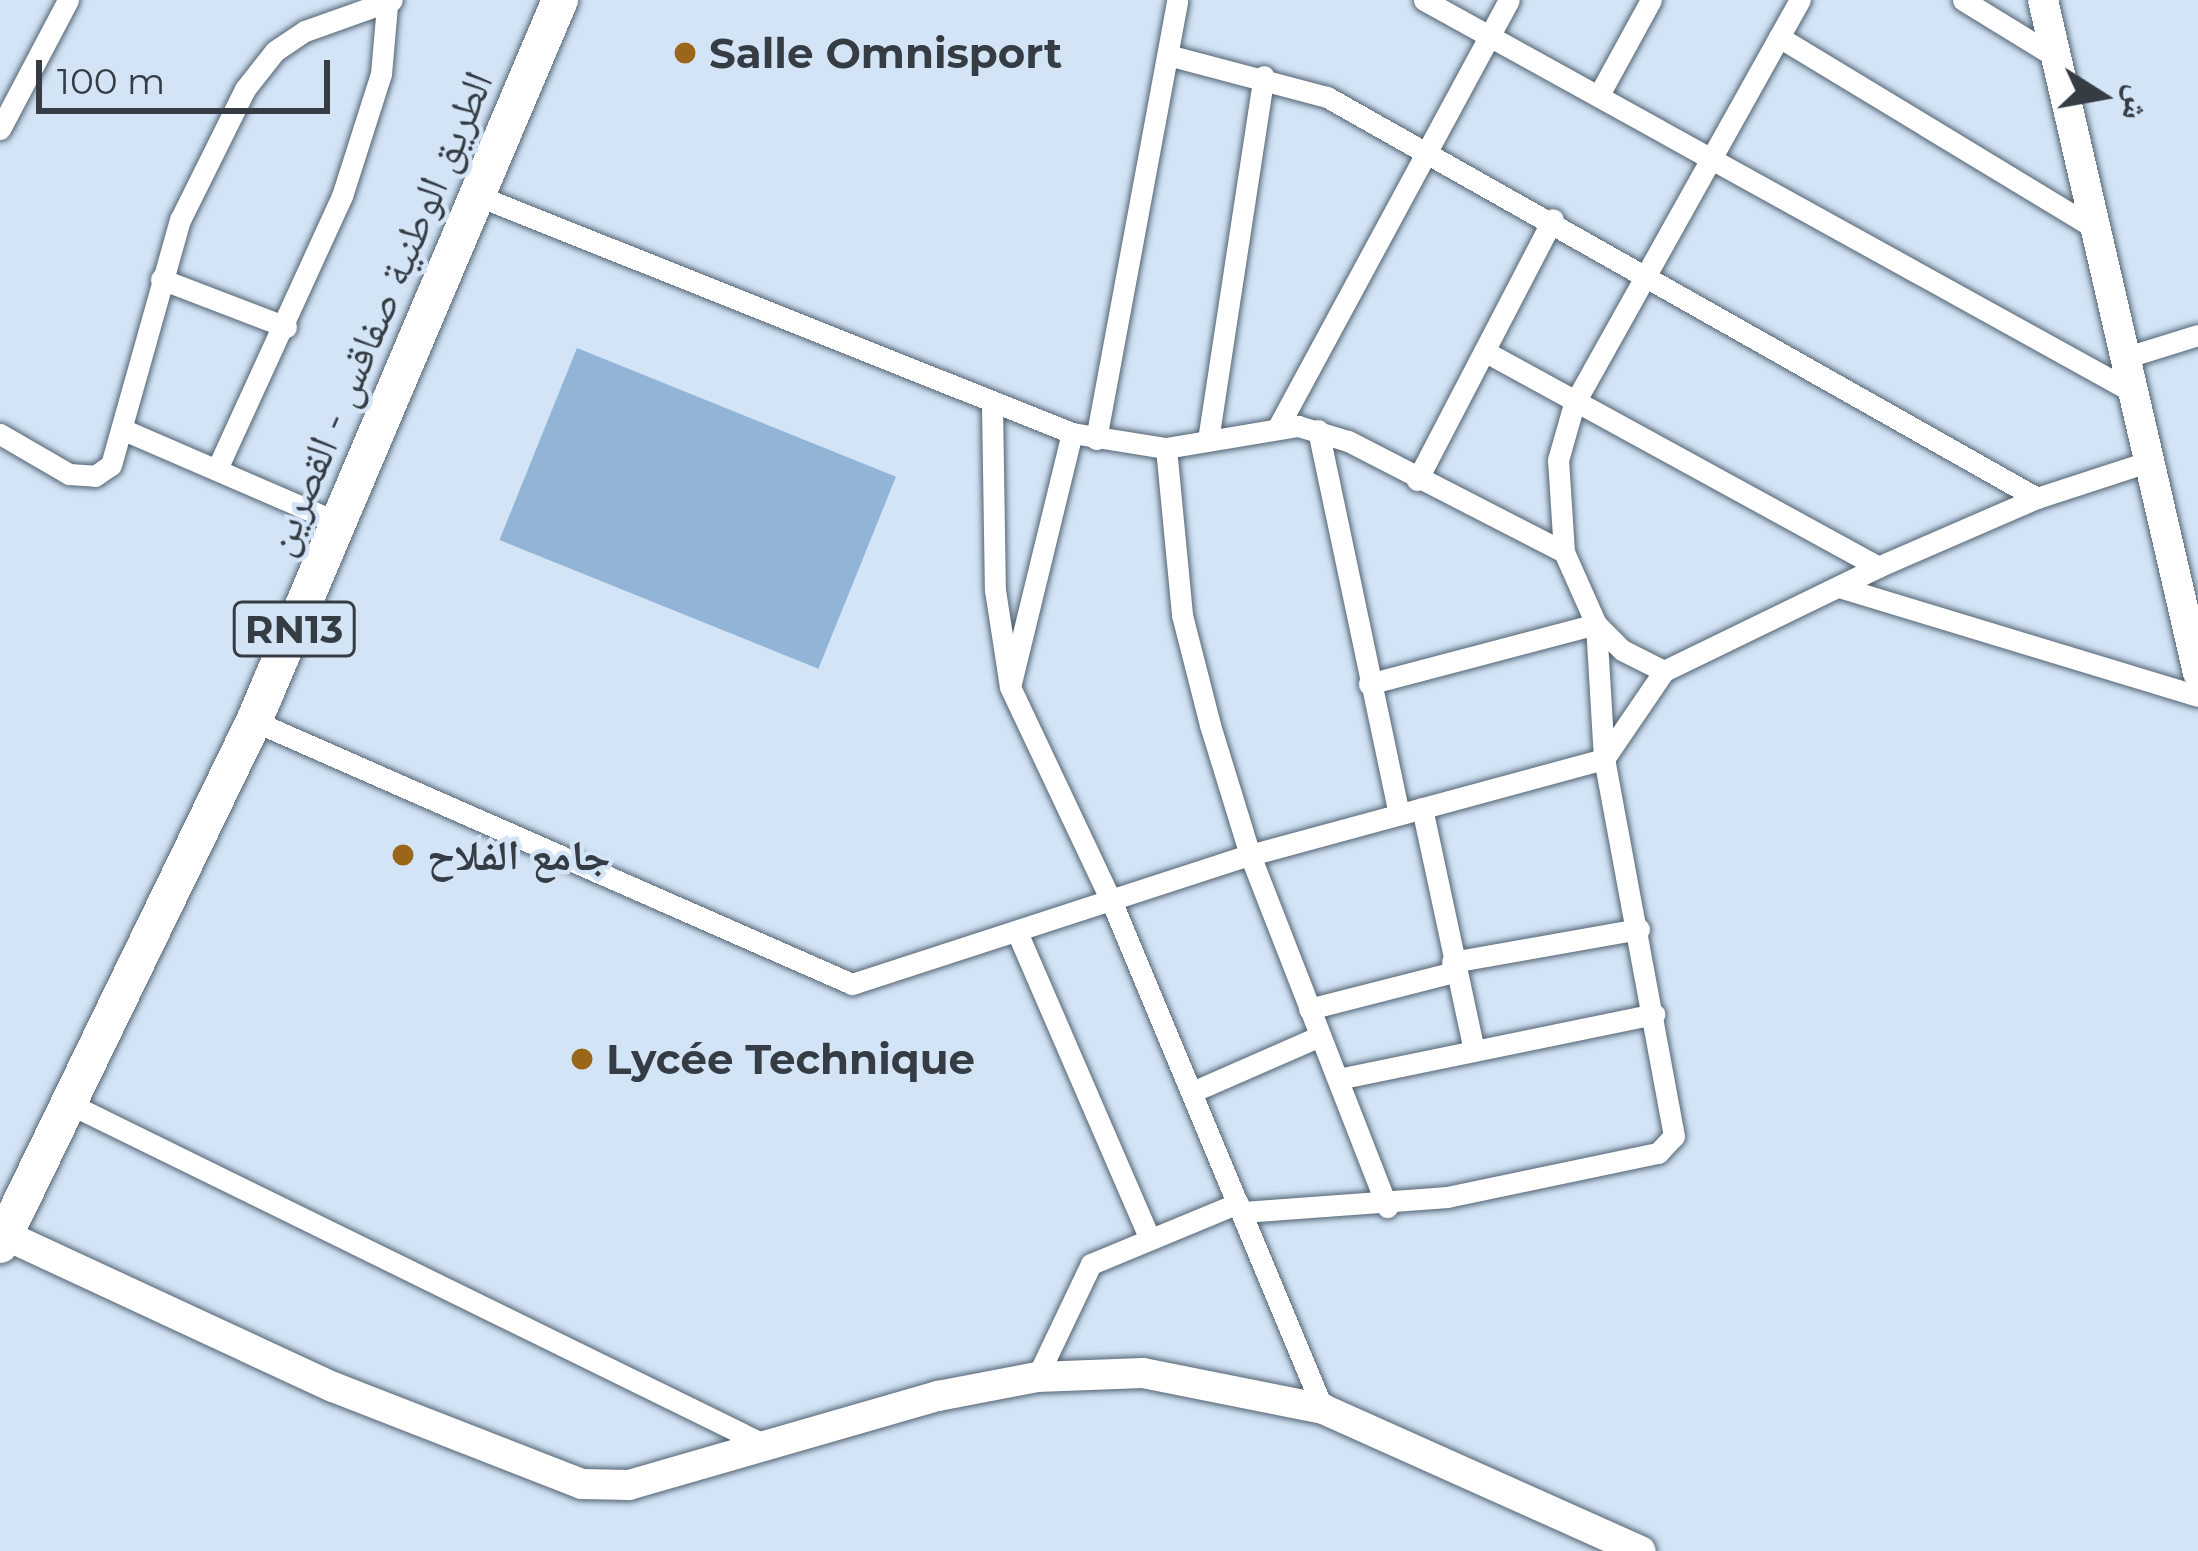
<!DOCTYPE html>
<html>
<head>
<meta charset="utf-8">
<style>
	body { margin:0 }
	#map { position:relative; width:2198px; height:1551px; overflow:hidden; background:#d2e4f6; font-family:Montserrat,"Noto Naskh Arabic",sans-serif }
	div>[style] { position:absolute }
	.green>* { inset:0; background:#92b5d7; transform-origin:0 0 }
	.roads { filter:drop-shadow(0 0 3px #536372) drop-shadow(0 0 3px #536372) }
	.street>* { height:21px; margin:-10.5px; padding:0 10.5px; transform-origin:10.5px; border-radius:10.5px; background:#fff }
	.secondary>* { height:30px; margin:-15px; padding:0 15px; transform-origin:15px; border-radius:15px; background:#fff }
	.primary>* { height:36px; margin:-18px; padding:0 18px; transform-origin:18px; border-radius:18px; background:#fff }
	.dots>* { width:33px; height:33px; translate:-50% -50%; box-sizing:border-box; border:6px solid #d2e4f6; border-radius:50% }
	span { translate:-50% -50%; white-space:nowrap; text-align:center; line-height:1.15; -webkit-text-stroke:9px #d2e4f6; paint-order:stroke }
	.shield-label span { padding:3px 9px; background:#d2e4f6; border:3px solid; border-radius:9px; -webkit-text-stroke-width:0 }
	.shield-label { font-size:39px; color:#353c43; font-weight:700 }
	.poi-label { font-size:42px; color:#353c43; font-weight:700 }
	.left { translate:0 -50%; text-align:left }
	.street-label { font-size:42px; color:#353c43 }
	.north { position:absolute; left:2042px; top:36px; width:120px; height:120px; -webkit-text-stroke:9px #d2e4f6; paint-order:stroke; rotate:101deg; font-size:33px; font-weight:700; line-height:48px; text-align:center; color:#353c43 }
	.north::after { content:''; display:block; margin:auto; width:42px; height:54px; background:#353c43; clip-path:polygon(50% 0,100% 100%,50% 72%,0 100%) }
	.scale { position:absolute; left:36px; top:60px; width:294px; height:54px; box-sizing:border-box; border:6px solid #353c43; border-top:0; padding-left:15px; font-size:36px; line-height:42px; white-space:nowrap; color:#353c43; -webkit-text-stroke:9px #d2e4f6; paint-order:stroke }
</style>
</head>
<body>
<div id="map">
	<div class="green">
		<i style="left:577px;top:348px;width:344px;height:207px;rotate:22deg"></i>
	</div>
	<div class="roads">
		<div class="street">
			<i style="left:1424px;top:0;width:808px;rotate:28.94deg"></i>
			<i style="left:1963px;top:0;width:109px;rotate:31.5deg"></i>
			<i style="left:1779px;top:37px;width:368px;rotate:31.2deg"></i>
			<i style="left:1168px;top:55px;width:164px;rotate:14.8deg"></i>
			<i style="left:1327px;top:97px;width:815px;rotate:29.46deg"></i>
			<i style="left:1600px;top:93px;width:106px;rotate:-61.3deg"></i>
			<i style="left:0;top:129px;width:146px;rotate:-62.2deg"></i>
			<i style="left:476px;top:195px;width:642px;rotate:21.77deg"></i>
			<i style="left:1072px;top:433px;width:95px;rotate:9.1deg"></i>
			<i style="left:1166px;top:448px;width:134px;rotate:-9.5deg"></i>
			<i style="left:1298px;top:426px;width:52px;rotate:16.7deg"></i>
			<i style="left:1348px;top:441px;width:243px;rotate:27.2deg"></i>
			<i style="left:1564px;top:552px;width:79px;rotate:66deg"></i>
			<i style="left:1596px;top:624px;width:37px;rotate:45deg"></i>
			<i style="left:1622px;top:650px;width:47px;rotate:26.6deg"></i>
			<i style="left:1664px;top:671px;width:238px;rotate:-25.9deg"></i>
			<i style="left:1878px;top:567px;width:173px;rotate:-23.5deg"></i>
			<i style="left:2037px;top:498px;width:116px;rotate:-18.1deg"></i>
			<i style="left:161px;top:279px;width:134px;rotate:21deg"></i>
			<i style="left:1486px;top:352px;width:447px;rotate:28.7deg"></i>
			<i style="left:2124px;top:358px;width:77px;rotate:-17.3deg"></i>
			<i style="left:992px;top:405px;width:185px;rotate:89.1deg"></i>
			<i style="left:995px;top:590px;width:98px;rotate:81.2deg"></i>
			<i style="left:1010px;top:687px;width:241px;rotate:64.7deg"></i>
			<i style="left:1113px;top:905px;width:546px;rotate:67.38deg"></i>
			<i style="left:1278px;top:427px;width:485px;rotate:-61.6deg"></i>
			<i style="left:124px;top:430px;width:234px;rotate:23.4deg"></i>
			<i style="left:1318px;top:430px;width:391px;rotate:78.1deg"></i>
			<i style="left:0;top:434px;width:80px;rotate:30.1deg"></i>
			<i style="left:69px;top:474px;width:26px;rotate:4deg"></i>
			<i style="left:95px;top:476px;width:19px;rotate:-35deg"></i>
			<i style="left:111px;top:465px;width:255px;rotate:-74.3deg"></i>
			<i style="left:180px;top:220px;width:146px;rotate:-63.6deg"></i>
			<i style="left:245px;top:89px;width:48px;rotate:-51.7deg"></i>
			<i style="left:275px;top:51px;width:36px;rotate:-34deg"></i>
			<i style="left:305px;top:31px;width:92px;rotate:-19.6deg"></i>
			<i style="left:1096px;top:439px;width:446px;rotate:-79.5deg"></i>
			<i style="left:1208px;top:440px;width:368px;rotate:-81.3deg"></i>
			<i style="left:1166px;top:448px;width:168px;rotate:84.5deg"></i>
			<i style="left:1182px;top:615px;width:114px;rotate:75.7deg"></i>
			<i style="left:1210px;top:725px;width:136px;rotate:72.9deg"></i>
			<i style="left:1250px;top:855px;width:378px;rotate:68.7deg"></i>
			<i style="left:217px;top:469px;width:300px;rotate:-65.4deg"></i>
			<i style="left:342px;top:196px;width:128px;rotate:-72.3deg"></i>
			<i style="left:381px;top:74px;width:68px;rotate:-85deg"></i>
			<i style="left:1417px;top:480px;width:294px;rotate:-62.5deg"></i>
			<i style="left:1564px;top:552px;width:92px;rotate:-93.7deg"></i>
			<i style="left:1558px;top:460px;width:58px;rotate:-74.1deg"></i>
			<i style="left:1574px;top:404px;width:463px;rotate:-60.8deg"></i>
			<i style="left:1839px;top:587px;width:375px;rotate:16.9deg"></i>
			<i style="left:1011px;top:683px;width:257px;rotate:-76.3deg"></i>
			<i style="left:254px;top:721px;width:653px;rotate:23.74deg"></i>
			<i style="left:852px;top:984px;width:418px;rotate:-18deg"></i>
			<i style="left:1250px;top:855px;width:367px;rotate:-15.2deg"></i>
			<i style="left:1604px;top:759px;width:107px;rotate:-55.7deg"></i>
			<i style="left:1422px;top:808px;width:242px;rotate:77.9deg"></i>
			<i style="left:1017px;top:932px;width:332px;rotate:66.6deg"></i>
			<i style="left:1452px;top:962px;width:190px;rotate:-10deg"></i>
			<i style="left:1309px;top:1009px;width:150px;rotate:-14.3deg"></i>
			<i style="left:1338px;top:1079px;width:323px;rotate:-11.6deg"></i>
			<i style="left:1192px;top:1092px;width:140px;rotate:-23.6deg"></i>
			<i style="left:68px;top:1103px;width:772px;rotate:26.13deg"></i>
			<i style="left:1243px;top:1212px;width:205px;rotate:-4.2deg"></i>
			<i style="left:1447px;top:1197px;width:216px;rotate:-11.8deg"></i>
			<i style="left:1658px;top:1153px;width:23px;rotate:-47deg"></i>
			<i style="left:1674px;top:1136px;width:383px;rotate:-100.5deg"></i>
			<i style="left:1604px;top:759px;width:135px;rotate:-93.4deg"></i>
			<i style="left:1596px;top:624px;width:235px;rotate:165.2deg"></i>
			<i style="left:1037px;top:1377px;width:125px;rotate:-64.5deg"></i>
			<i style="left:1091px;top:1264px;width:159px;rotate:-22.5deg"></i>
		</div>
		<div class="secondary">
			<i style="left:2043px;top:0;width:691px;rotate:77.03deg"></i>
			<i style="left:5px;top:1235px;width:362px;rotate:24.9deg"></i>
			<i style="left:333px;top:1387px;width:267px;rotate:21.3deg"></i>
			<i style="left:582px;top:1484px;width:47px;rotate:1.2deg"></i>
			<i style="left:629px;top:1485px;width:322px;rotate:-16.1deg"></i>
			<i style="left:938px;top:1396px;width:101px;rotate:-10.9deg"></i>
			<i style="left:1037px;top:1377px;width:106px;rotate:-2.2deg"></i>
			<i style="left:1143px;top:1373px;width:184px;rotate:11.3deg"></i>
			<i style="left:1323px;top:1409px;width:348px;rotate:24.1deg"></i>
		</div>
		<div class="primary">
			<i style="left:0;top:1245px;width:582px;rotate:-64.14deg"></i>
			<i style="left:254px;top:721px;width:783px;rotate:-67deg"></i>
		</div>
	</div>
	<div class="dots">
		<i style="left:685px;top:53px;background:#99661a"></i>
		<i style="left:403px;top:855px;background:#99661a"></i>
		<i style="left:582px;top:1059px;background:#99661a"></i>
	</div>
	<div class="shield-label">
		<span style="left:294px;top:629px">RN13</span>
	</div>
	<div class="poi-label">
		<span class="left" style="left:709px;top:53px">Salle Omnisport</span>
		<span class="left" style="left:427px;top:855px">جامع الفلاح</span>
		<span class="left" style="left:606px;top:1059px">Lycée Technique</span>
	</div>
	<div class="street-label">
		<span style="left:378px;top:313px;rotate:-67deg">الطريق الوطنية صفاقس - القصرين</span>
	</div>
	<div class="north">ش</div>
	<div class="scale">100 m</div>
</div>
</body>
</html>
